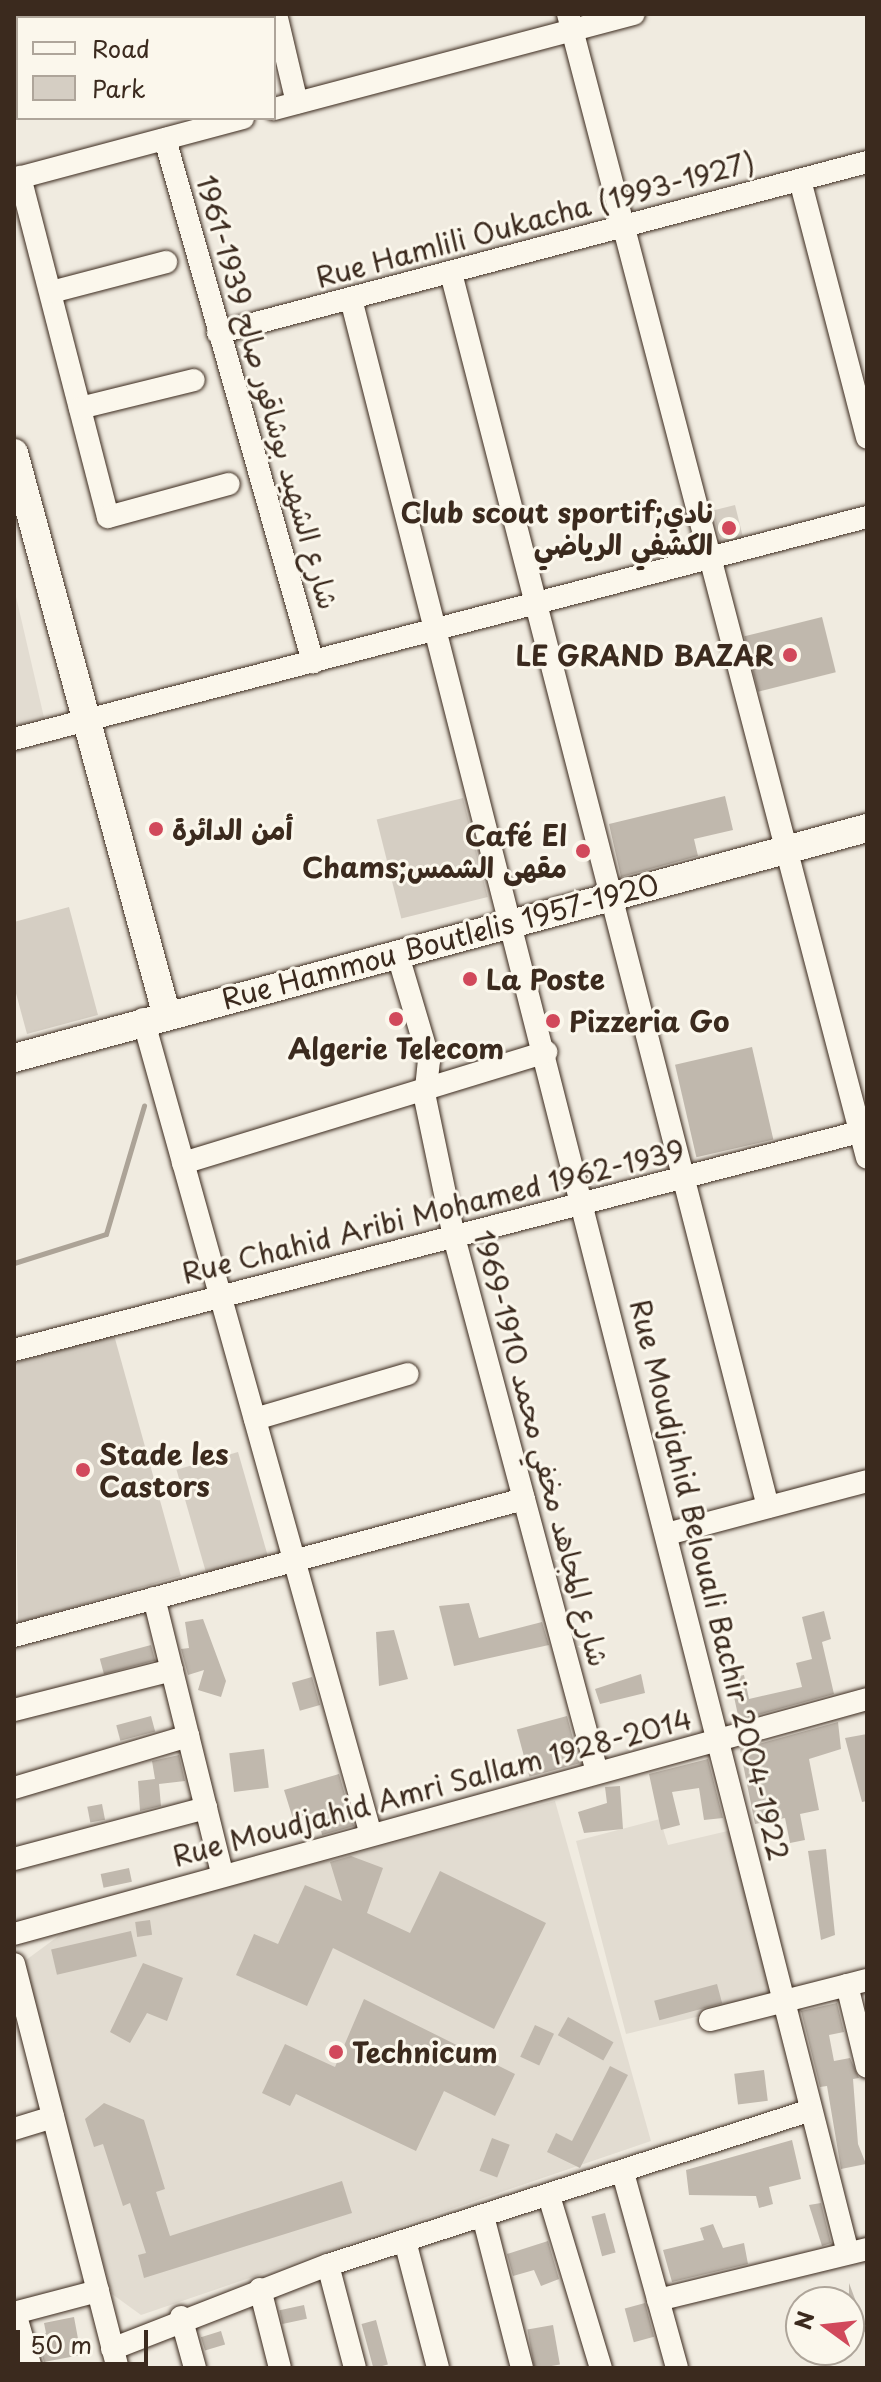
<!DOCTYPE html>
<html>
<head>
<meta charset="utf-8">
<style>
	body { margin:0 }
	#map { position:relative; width:881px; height:2382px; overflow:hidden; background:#f0ebe0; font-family:"Playpen Sans","Playpen Sans Arabic",sans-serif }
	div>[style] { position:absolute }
	.built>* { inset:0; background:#e2dcd1 }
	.green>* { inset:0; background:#d5cec3; transform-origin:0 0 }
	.stream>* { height:5px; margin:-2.5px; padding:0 2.5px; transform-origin:2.5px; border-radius:2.5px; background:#aca397 }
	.building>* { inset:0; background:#c0b8ad; transform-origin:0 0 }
	.roads { filter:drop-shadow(0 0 2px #3b2a1e) drop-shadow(0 0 2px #3b2a1e) }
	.minor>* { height:22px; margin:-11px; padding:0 11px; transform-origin:11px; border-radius:11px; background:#fbf7ec }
	.major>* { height:28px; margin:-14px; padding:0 14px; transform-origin:14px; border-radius:14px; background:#fbf7ec }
	.dots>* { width:22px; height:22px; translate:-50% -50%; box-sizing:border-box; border:4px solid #fbf7ec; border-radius:50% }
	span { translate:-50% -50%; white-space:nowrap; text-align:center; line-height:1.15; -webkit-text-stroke:6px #fbf7ec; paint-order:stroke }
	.street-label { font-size:28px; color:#3b2a1e }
	.poi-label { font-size:28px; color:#3b2a1e; font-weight:700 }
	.right { translate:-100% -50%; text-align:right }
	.left { translate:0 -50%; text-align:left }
	.frame { position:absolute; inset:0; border:16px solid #3b2a1e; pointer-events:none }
	.legend { position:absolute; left:16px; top:16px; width:260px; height:104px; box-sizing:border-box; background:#fbf7ec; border:2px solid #aea59a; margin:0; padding:10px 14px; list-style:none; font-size:24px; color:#3b2a1e }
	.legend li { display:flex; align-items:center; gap:16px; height:40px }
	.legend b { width:40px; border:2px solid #aea59a }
	.north { position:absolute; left:785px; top:2286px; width:80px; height:80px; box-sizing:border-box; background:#fbf7ec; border:2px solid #aea59a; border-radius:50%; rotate:285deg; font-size:22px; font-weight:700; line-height:32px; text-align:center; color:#3b2a1e }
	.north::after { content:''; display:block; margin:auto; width:28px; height:36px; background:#d1495b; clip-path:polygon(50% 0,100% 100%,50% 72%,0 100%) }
	.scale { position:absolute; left:16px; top:2330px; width:132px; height:36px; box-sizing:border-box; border:4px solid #3b2a1e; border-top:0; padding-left:10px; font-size:24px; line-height:28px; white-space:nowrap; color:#3b2a1e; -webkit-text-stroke:6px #fbf7ec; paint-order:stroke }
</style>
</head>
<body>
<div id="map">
	<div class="built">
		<i style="clip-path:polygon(14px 588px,46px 726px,14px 734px)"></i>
		<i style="clip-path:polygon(555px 1801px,651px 2141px,141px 2315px,112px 2294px,22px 1963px,68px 1929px)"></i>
		<i style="clip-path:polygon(660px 1819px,668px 1845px,732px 1830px,774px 1998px,626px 2034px,576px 1841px)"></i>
	</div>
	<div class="green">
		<i style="left:735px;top:505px;width:42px;height:23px;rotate:76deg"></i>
		<i style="left:463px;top:798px;width:102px;height:89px;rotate:76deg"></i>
		<i style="clip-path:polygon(69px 907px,98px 1015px,27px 1034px,14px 986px,14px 922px)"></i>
		<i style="clip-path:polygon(114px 1335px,181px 1576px,18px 1623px,14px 1363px)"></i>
		<i style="left:238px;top:1452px;width:111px;height:64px;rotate:74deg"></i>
	</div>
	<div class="stream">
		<i style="left:14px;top:1263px;width:96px;rotate:-17.5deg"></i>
		<i style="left:106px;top:1234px;width:134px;rotate:-73.5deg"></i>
	</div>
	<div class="building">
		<i style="left:822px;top:617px;width:57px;height:80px;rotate:76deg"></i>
		<i style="clip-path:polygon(725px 796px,733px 830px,694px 839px,698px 856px,621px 877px,609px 824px)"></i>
		<i style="left:752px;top:1047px;width:95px;height:79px;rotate:77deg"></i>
		<i style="clip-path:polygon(469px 1603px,479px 1638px,542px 1622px,549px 1645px,454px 1666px,439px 1606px)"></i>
		<i style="clip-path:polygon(824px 1611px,831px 1639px,822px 1642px,834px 1694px,739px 1720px,730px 1678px,744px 1675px,749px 1699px,802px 1687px,796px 1663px,812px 1659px,802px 1617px)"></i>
		<i style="clip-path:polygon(203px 1619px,226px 1681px,221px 1697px,198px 1690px,204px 1670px,188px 1675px,181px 1649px,189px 1648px,185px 1622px)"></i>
		<i style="clip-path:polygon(394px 1630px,408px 1679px,379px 1686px,376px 1632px)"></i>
		<i style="left:151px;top:1645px;width:16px;height:53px;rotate:75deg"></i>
		<i style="clip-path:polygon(641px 1674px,645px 1693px,600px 1704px,595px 1689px)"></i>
		<i style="left:312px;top:1677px;width:29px;height:21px;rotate:74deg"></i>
		<i style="left:151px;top:1716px;width:16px;height:36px;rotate:75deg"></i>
		<i style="left:567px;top:1716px;width:49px;height:52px;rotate:75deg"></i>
		<i style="clip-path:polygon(838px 1722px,841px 1749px,809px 1759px,819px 1810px,800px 1814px,805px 1840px,790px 1843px,785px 1818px,755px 1824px,740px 1749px)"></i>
		<i style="clip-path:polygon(867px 1734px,867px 1801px,862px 1802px,845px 1738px)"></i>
		<i style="left:264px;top:1749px;width:39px;height:35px;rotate:83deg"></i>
		<i style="clip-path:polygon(179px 1755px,185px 1781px,159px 1784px,161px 1806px,140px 1811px,138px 1781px,155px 1779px,152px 1761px)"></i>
		<i style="clip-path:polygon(708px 1759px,723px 1818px,704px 1820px,699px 1788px,672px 1792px,680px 1825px,661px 1830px,649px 1774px)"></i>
		<i style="clip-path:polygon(339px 1774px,354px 1826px,322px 1835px,317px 1812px,293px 1819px,284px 1790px)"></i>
		<i style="clip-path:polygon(620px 1786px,623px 1829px,584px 1833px,578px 1812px,607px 1803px,605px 1787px)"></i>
		<i style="left:102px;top:1804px;width:16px;height:15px;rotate:79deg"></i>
		<i style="clip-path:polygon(826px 1849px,835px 1935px,821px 1940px,808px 1851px)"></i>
		<i style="clip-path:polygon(351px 1856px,383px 1868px,367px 1913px,410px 1933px,440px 1871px,546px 1923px,494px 2029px,333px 1948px,307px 2006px,236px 1975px,254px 1934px,278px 1944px,305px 1885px,342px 1901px,330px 1862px)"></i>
		<i style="left:129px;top:1868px;width:14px;height:29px;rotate:78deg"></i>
		<i style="left:150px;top:1920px;width:15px;height:15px;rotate:82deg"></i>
		<i style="left:131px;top:1931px;width:26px;height:82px;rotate:77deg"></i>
		<i style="clip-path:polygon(143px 1963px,183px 1978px,167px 2021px,147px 2013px,130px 2043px,110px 2032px)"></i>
		<i style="left:717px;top:1984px;width:20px;height:65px;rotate:75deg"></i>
		<i style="clip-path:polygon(364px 1999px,515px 2074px,495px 2116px,444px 2091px,416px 2151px,296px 2094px,290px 2106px,262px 2093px,285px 2044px,335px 2067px)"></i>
		<i style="clip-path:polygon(837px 2003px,844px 2032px,829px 2035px,834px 2061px,850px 2058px,859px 2078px,853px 2079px,858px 2144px,866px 2164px,841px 2169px,827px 2086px,820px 2087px,801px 2011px)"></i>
		<i style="left:568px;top:2017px;width:52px;height:21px;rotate:29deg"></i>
		<i style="left:535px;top:2025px;width:21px;height:35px;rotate:25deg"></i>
		<i style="clip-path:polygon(610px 2066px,628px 2075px,580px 2168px,547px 2152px,556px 2133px,572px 2141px)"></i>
		<i style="left:764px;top:2070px;width:31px;height:30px;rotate:83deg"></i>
		<i style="clip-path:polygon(104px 2103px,144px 2120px,165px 2189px,156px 2192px,170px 2236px,342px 2181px,352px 2213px,144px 2278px,138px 2255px,146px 2253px,130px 2203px,123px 2206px,103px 2144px,94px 2147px,85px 2119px)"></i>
		<i style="left:492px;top:2138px;width:19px;height:35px;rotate:21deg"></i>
		<i style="clip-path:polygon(792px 2140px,801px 2179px,769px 2187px,773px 2204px,759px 2208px,756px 2196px,689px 2195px,686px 2170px)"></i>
		<i style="clip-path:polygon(821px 2203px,831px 2243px,822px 2246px,809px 2205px)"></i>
		<i style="left:605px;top:2213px;width:41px;height:14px;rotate:75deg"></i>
		<i style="clip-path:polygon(713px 2224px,723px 2248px,744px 2243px,748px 2264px,672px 2282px,663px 2250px,704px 2240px,700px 2228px)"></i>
		<i style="clip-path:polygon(548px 2241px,559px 2279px,541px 2286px,534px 2270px,513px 2276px,507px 2254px)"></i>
		<i style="clip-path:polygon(849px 2283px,867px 2331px,851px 2336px,849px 2327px)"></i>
		<i style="left:645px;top:2303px;width:35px;height:21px;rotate:75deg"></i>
		<i style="left:304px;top:2305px;width:14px;height:25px;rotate:78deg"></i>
		<i style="clip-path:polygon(74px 2317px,81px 2355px,44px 2362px,36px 2335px,46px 2333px,44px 2323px)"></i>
		<i style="left:376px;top:2320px;width:46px;height:15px;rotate:75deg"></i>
		<i style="left:553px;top:2325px;width:40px;height:26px;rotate:80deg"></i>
		<i style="left:221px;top:2331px;width:14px;height:21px;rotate:73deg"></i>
	</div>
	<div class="roads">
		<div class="minor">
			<i style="left:81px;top:14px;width:4px;rotate:76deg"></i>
			<i style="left:276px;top:14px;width:91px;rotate:76.7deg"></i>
			<i style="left:568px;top:14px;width:1182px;rotate:75.35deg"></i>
			<i style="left:14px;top:97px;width:4px;rotate:-14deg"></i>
			<i style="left:274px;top:109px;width:372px;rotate:-14.8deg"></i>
			<i style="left:165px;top:139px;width:544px;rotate:74.2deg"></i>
			<i style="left:20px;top:177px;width:351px;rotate:75.5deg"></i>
			<i style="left:108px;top:517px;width:125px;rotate:-15.3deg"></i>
			<i style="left:14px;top:179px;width:237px;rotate:-14.9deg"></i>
			<i style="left:800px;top:180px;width:266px;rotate:75.4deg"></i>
			<i style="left:451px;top:273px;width:1274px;rotate:75.59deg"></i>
			<i style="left:51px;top:292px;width:119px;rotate:-14.6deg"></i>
			<i style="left:351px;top:299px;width:2016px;rotate:75.73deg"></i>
			<i style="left:218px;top:333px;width:671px;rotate:-14.76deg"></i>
			<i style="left:80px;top:408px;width:117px;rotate:-13.8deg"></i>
			<i style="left:14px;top:739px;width:881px;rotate:-14.59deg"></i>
			<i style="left:397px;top:952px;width:113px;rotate:73.5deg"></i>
			<i style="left:429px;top:1060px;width:38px;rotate:96deg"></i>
			<i style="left:425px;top:1098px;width:142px;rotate:78.2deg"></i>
			<i style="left:454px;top:1237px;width:554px;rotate:75.04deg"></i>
			<i style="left:143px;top:1019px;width:847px;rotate:74.39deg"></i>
			<i style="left:183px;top:1163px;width:380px;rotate:-17deg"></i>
			<i style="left:14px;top:1350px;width:881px;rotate:-14.46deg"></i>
			<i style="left:255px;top:1419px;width:159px;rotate:-16.4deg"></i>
			<i style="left:667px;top:1534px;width:207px;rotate:-14.8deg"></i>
			<i style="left:154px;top:1598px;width:286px;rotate:76.1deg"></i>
			<i style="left:14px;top:1636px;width:528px;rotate:-15.04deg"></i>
			<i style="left:14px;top:1710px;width:163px;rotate:-14.2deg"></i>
			<i style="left:14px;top:1788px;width:182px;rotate:-16.6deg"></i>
			<i style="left:14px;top:1859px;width:199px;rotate:-14.9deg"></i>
			<i style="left:14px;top:1934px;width:885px;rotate:-15.4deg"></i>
			<i style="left:14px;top:1964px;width:417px;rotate:75.6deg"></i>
			<i style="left:847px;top:1985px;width:84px;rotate:76.3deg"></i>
			<i style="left:710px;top:2020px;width:162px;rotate:-14.3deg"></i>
			<i style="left:14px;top:2129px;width:41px;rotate:-17.1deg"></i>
			<i style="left:623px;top:2173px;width:202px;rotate:74.5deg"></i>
			<i style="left:549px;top:2196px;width:180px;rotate:73.2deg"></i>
			<i style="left:483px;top:2216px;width:157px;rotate:75.6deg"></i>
			<i style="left:405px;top:2241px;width:131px;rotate:75.4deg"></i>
			<i style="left:328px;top:2265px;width:106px;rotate:75.3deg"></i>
			<i style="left:260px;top:2289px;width:81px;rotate:75.8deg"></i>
			<i style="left:658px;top:2300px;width:215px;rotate:-13.7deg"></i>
			<i style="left:14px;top:2313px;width:87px;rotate:-14.7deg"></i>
			<i style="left:15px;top:2313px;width:57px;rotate:73.8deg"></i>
			<i style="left:181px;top:2317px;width:53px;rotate:74.6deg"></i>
			<i style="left:112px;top:2349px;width:232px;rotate:-21.3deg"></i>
			<i style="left:328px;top:2265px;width:507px;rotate:-17.79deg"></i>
		</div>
		<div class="major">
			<i style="left:14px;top:453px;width:580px;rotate:74.81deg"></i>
			<i style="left:14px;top:1058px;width:883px;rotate:-15.09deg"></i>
		</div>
	</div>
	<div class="dots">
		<i style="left:729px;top:528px;background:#d1495b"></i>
		<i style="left:790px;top:655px;background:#d1495b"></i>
		<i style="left:156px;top:829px;background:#d1495b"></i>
		<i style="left:583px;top:851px;background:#d1495b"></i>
		<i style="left:470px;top:979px;background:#d1495b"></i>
		<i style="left:396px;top:1019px;background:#d1495b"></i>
		<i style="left:553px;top:1021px;background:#d1495b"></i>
		<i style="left:83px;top:1470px;background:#d1495b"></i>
		<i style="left:336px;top:2052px;background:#d1495b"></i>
	</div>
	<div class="street-label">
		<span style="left:535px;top:219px;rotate:-15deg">Rue Hamlili Oukacha (1993-1927)</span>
		<span style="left:268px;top:392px;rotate:74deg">شارع الشهيد بوشاقور صالح 1939-1961</span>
		<span style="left:440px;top:941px;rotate:-15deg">Rue Hammou Boutlelis 1957-1920</span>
		<span style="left:433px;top:1211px;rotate:-14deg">Rue Chahid Aribi Mohamed 1962-1939</span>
		<span style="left:542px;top:1448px;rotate:75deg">شارع المجاهد مخفي محمد 1910-1969</span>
		<span style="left:710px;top:1580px;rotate:76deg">Rue Moudjahid Belouali Bachir 2004-1922</span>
		<span style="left:432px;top:1787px;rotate:-15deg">Rue Moudjahid Amri Sallam 1928-2014</span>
	</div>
	<div class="poi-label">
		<span class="right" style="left:713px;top:528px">Club scout sportif;نادي<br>الكشفي الرياضي</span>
		<span class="right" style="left:774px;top:655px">LE GRAND BAZAR</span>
		<span class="left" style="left:172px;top:829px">أمن الدائرة</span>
		<span class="right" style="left:567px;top:851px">Café El<br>Chams;مقهى الشمس</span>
		<span class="left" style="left:486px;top:979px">La Poste</span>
		<span class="left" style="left:569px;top:1021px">Pizzeria Go</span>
		<span style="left:396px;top:1048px">Algerie Telecom</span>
		<span class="left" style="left:99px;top:1470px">Stade les<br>Castors</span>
		<span class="left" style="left:352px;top:2052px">Technicum</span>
	</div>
	<div class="frame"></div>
	<ul class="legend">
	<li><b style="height:10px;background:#fbf7ec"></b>Road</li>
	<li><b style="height:22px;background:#d5cec3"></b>Park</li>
	</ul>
	<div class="north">N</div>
	<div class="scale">50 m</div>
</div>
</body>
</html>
